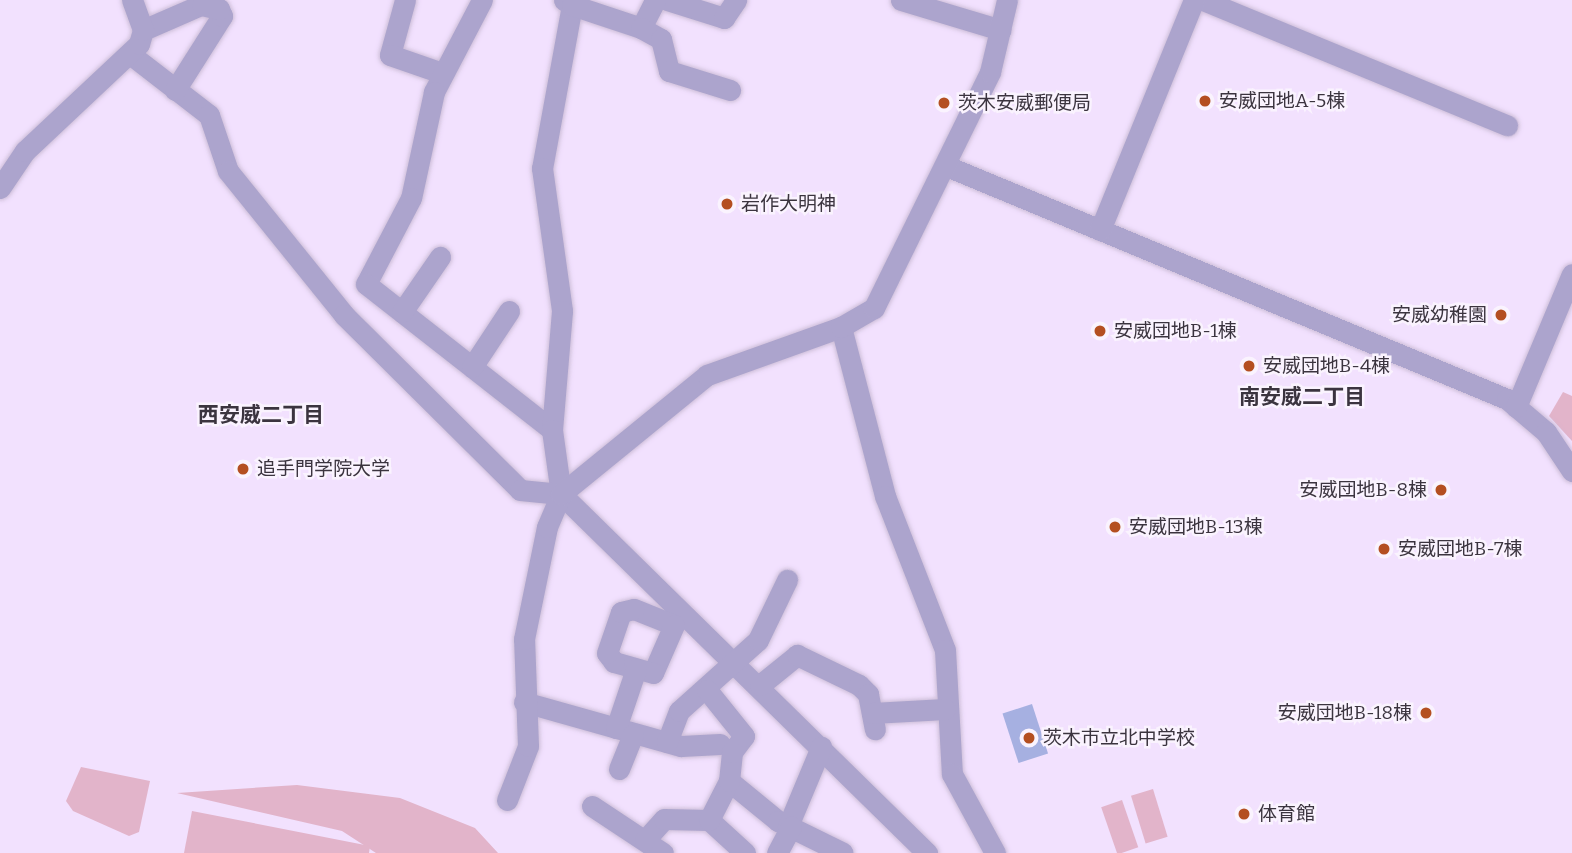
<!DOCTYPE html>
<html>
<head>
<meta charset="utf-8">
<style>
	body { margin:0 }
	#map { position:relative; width:1572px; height:853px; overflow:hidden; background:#f2e1fe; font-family:Bitter,"Noto Sans JP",serif }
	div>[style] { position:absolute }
	.green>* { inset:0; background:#e2b4ca; transform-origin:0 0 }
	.water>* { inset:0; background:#a6b0e1; transform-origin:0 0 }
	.roads { filter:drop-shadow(0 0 2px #cdbed8) drop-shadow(0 0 2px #cdbed8) }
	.minor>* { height:21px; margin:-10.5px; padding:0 10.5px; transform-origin:10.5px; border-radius:10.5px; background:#aca4cd }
	.dots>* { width:19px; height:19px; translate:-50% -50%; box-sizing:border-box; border:4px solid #faf3fe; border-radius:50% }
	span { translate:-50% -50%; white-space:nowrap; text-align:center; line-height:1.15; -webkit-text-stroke:5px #faf3fe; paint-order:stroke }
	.poi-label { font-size:19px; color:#3b343f }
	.left { translate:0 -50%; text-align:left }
	.right { translate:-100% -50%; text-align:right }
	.neighbourhood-label { font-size:21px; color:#3b343f; font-weight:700 }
</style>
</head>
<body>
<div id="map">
	<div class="green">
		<i style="clip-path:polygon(1563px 392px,1572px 396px,1572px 441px,1549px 416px)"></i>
		<i style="clip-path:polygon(81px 767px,150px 781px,139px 832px,129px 836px,73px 811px,66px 801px)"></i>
		<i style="clip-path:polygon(297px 785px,400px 798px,475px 828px,498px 853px,376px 853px,342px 831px,177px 793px)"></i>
		<i style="left:1153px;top:789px;width:50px;height:23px;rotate:73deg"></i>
		<i style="left:1122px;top:800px;width:50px;height:22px;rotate:71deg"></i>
		<i style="clip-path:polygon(192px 811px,370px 846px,369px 853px,184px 853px)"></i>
	</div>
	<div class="water">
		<i style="left:1032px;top:704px;width:52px;height:31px;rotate:72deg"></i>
	</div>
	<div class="roads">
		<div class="minor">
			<i style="left:405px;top:0;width:57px;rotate:105.3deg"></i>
			<i style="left:390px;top:55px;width:55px;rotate:19.1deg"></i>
			<i style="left:482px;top:0;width:104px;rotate:117.6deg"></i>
			<i style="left:434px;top:92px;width:108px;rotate:102.2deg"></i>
			<i style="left:411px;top:198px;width:97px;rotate:117.6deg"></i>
			<i style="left:366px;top:284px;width:236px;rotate:38.1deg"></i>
			<i style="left:564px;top:0;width:9px;rotate:32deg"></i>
			<i style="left:572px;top:5px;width:166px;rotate:100.4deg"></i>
			<i style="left:542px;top:168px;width:144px;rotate:82deg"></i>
			<i style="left:562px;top:311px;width:119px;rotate:94.8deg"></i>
			<i style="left:552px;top:430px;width:65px;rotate:82deg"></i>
			<i style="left:561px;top:494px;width:513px;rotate:44.45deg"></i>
			<i style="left:667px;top:0;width:60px;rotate:17.5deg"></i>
			<i style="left:724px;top:18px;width:22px;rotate:-56deg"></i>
			<i style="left:901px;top:0;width:104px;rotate:16.7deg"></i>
			<i style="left:1203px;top:0;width:329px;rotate:22.4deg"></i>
			<i style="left:572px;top:5px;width:73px;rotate:18.4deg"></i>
			<i style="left:641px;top:28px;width:31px;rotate:-63deg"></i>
			<i style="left:641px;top:28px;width:23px;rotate:29deg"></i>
			<i style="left:661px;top:39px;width:33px;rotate:76deg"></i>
			<i style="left:669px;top:71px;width:64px;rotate:17.3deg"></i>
			<i style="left:143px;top:30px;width:75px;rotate:-23.5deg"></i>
			<i style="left:130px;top:54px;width:100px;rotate:37.7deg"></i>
			<i style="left:209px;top:115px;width:59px;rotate:71.3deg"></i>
			<i style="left:228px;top:171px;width:185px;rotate:51.1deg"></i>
			<i style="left:344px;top:315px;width:248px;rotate:44.8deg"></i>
			<i style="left:520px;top:490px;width:41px;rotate:5.6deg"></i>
			<i style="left:175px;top:90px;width:88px;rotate:-57.6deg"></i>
			<i style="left:222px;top:16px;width:8px;rotate:-113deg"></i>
			<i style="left:219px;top:9px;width:17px;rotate:-167deg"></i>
			<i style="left:949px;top:167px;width:604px;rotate:22.58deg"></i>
			<i style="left:1507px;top:399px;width:51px;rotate:40.2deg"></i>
			<i style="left:1546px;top:432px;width:47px;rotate:56.3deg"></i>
			<i style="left:0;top:188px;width:45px;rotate:-56deg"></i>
			<i style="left:25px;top:151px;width:156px;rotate:-43.2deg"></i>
			<i style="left:139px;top:44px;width:15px;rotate:-74deg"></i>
			<i style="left:143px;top:30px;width:32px;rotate:-110deg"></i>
			<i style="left:1100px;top:230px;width:248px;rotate:-67.8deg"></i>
			<i style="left:402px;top:312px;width:67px;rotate:-55.4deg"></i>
			<i style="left:841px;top:327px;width:175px;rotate:75.4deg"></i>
			<i style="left:885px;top:496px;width:165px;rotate:68.7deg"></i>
			<i style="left:945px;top:650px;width:124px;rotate:86.8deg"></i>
			<i style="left:952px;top:774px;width:90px;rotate:61.4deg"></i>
			<i style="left:472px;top:367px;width:67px;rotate:-56.5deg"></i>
			<i style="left:1516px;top:407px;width:144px;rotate:-67.2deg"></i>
			<i style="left:634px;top:609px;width:43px;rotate:21.8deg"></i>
			<i style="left:674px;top:625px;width:52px;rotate:113.6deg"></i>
			<i style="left:653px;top:673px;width:41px;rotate:-164.2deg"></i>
			<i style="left:614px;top:662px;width:11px;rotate:-128deg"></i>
			<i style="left:607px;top:653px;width:43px;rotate:-71.1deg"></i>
			<i style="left:621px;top:612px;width:13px;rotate:-13deg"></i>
			<i style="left:760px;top:685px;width:48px;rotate:-39deg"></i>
			<i style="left:797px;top:655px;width:69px;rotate:25.8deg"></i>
			<i style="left:859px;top:685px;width:13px;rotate:45deg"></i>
			<i style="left:868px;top:694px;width:36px;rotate:79deg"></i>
			<i style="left:524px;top:702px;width:163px;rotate:15.7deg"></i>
			<i style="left:681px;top:746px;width:39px;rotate:-3deg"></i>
			<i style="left:872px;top:713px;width:73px;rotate:-3.1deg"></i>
			<i style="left:616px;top:728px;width:62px;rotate:-71.3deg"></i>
			<i style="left:667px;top:742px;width:33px;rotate:-69deg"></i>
			<i style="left:679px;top:711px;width:106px;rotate:-41.9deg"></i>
			<i style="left:758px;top:640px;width:67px;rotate:-64.2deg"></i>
			<i style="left:619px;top:769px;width:37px;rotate:-68deg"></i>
			<i style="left:729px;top:781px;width:63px;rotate:39.2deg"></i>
			<i style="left:778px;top:821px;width:72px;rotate:26.2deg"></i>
			<i style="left:507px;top:800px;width:58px;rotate:-68.7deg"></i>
			<i style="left:528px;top:746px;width:107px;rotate:-92.1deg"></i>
			<i style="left:524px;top:639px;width:114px;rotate:-78.4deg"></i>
			<i style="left:547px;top:527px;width:36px;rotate:-67deg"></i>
			<i style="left:561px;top:494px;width:188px;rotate:-39.2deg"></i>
			<i style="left:707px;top:375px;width:142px;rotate:-19.7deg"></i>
			<i style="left:841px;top:327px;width:38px;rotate:-30deg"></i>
			<i style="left:874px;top:308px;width:263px;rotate:-63.8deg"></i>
			<i style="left:990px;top:72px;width:74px;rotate:-76.7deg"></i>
			<i style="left:592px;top:806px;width:85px;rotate:33.5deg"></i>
			<i style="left:709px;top:820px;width:49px;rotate:42.5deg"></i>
			<i style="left:788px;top:826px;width:86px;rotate:-67.3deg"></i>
			<i style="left:645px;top:840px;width:28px;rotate:-48deg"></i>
			<i style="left:664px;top:819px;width:45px;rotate:1.3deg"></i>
			<i style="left:709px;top:820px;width:44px;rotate:-62.9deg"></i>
			<i style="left:729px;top:781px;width:29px;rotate:-84deg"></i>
			<i style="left:732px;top:752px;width:20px;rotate:-53deg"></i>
			<i style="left:744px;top:736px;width:59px;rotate:-128.8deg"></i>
			<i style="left:777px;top:853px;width:30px;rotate:-62deg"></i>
		</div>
	</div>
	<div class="dots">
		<i style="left:1205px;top:101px;background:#b44f21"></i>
		<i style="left:944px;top:103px;background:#b44f21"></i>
		<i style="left:727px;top:204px;background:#b44f21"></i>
		<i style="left:1501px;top:315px;background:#b44f21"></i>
		<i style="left:1100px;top:331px;background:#b44f21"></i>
		<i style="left:1249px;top:366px;background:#b44f21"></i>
		<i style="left:243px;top:469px;background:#b44f21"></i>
		<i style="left:1441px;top:490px;background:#b44f21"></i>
		<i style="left:1115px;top:527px;background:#b44f21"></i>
		<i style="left:1384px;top:549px;background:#b44f21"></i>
		<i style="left:1426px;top:713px;background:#b44f21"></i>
		<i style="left:1029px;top:738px;background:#b44f21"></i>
		<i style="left:1244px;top:814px;background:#b44f21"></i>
	</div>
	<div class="poi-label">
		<span class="left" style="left:1219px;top:101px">安威団地A-5棟</span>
		<span class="left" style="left:958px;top:103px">茨木安威郵便局</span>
		<span class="left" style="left:741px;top:204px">岩作大明神</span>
		<span class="right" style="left:1487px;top:315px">安威幼稚園</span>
		<span class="left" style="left:1114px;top:331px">安威団地B-1棟</span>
		<span class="left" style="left:1263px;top:366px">安威団地B-4棟</span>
		<span class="left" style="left:257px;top:469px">追手門学院大学</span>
		<span class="right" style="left:1427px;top:490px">安威団地B-8棟</span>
		<span class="left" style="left:1129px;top:527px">安威団地B-13棟</span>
		<span class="left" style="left:1398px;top:549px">安威団地B-7棟</span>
		<span class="right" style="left:1412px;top:713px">安威団地B-18棟</span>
		<span class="left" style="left:1043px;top:738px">茨木市立北中学校</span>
		<span class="left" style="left:1258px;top:814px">体育館</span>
	</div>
	<div class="neighbourhood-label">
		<span style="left:1302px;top:397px">南安威二丁目</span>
		<span style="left:261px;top:415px">西安威二丁目</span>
	</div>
</div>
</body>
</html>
